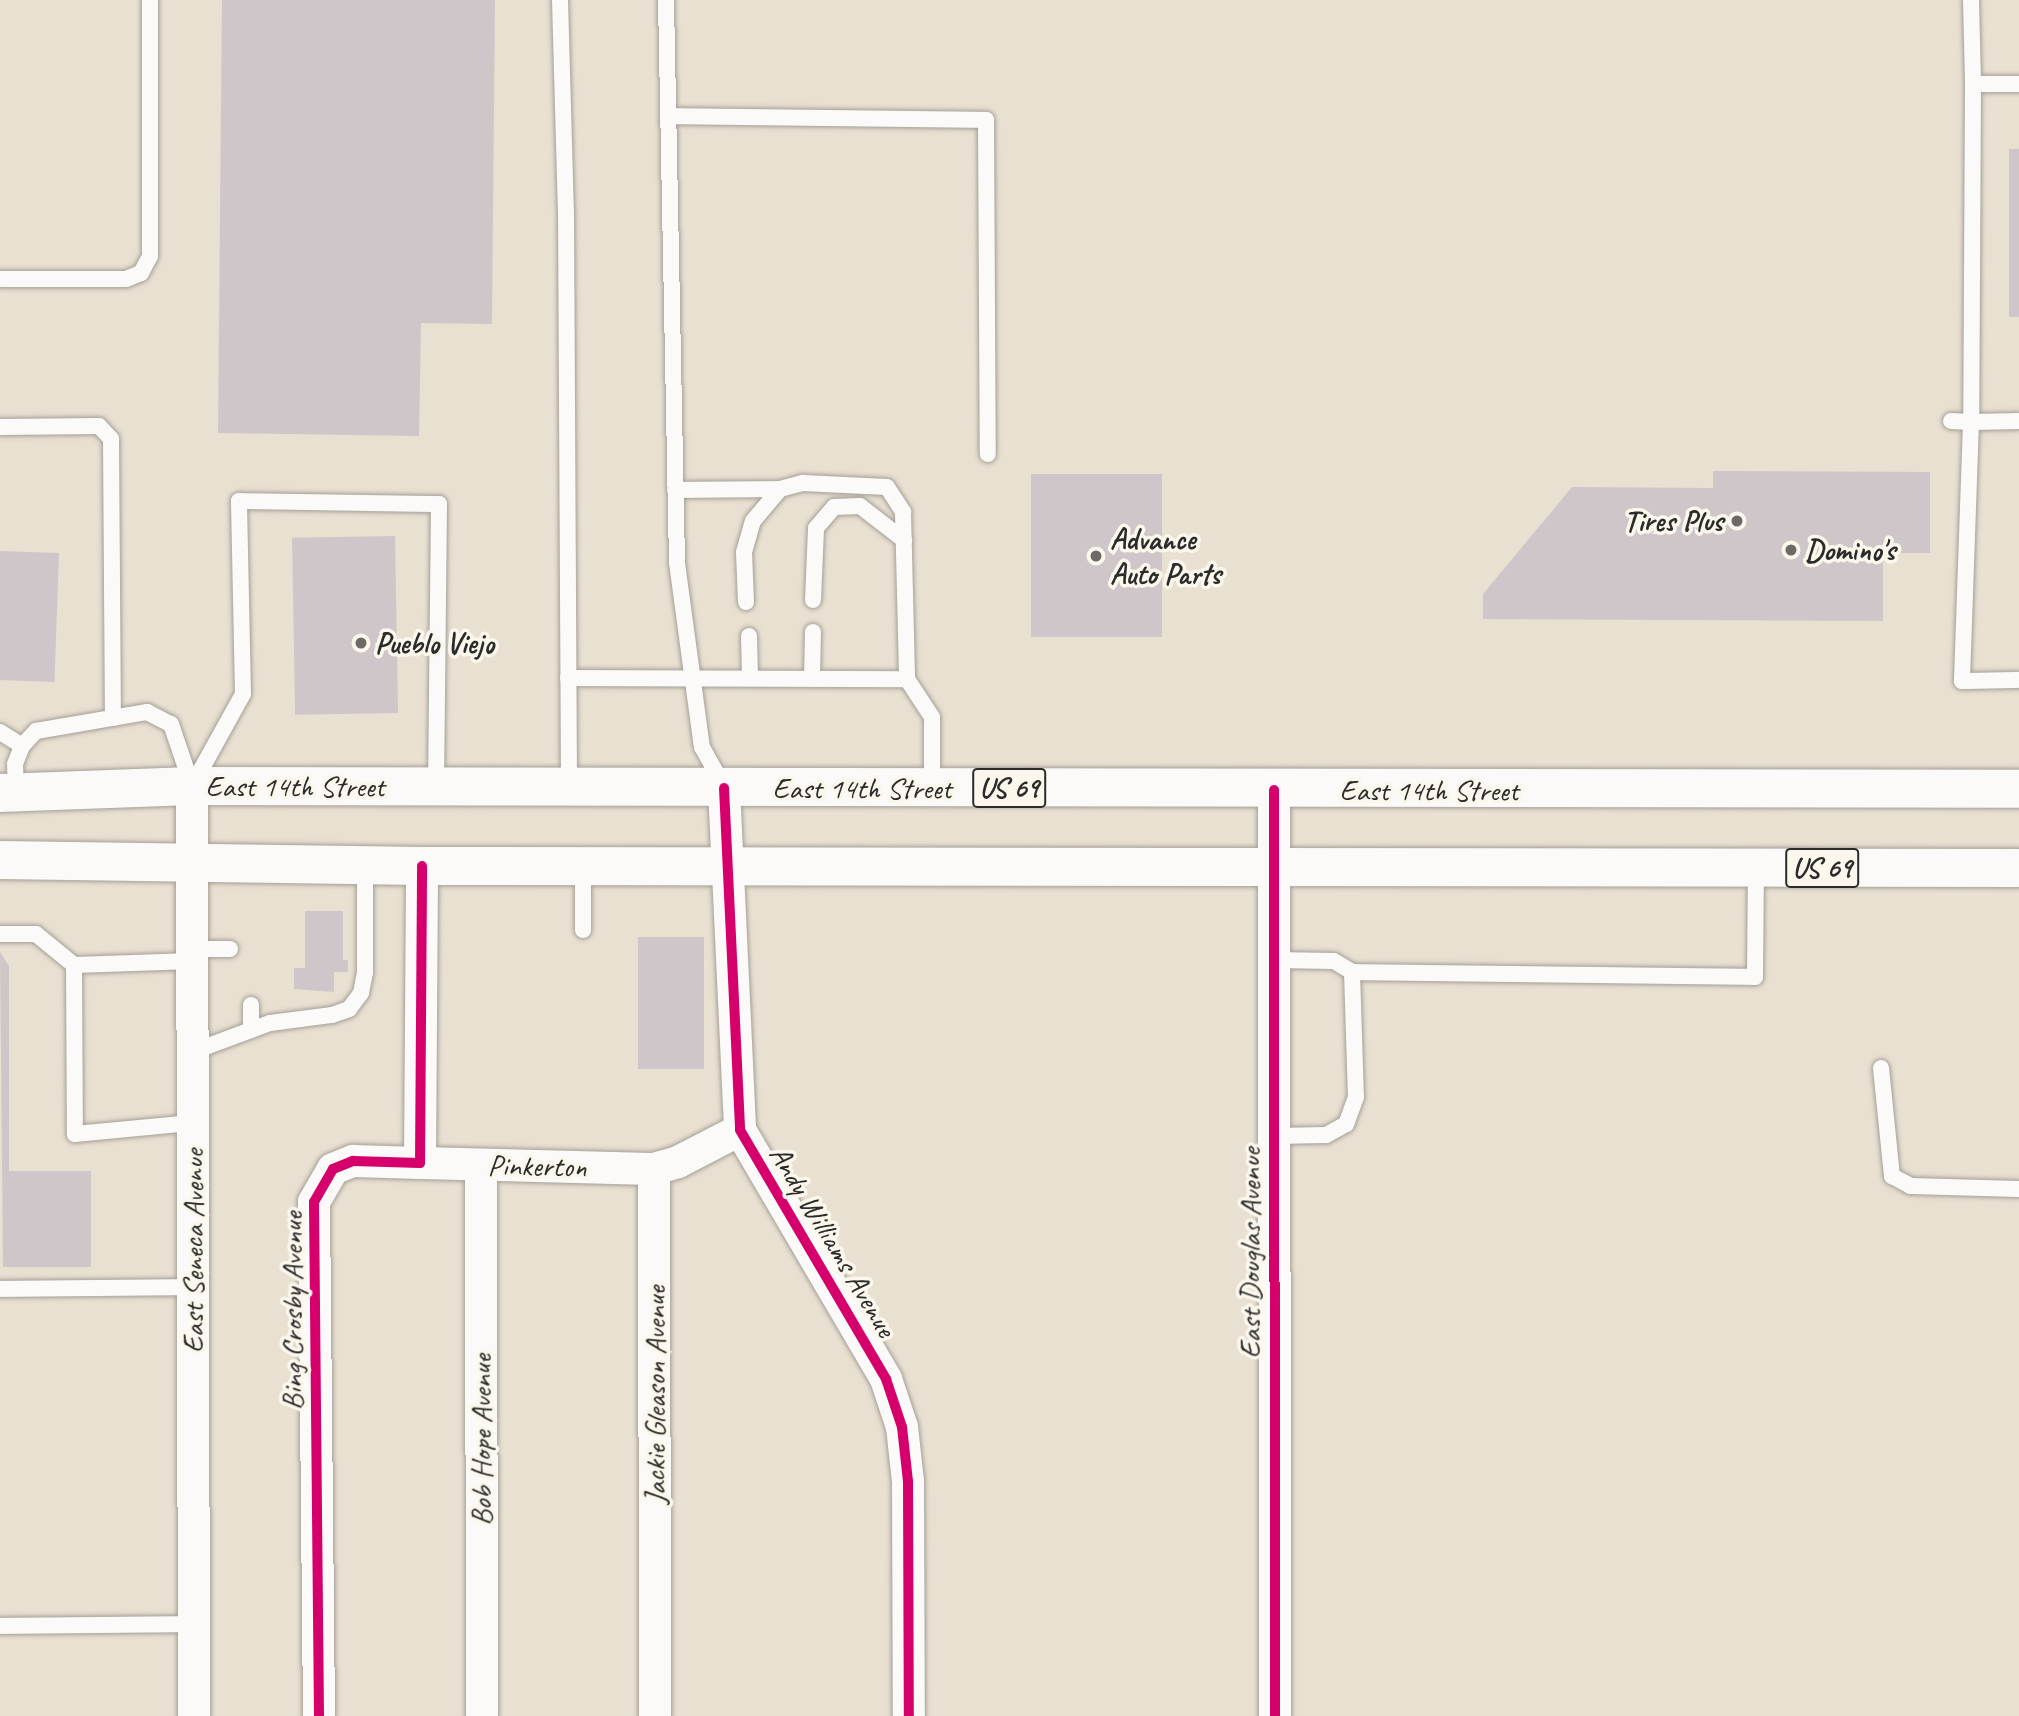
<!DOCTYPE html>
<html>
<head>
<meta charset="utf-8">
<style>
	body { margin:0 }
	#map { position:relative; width:2019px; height:1716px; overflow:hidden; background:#e8e0d1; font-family:Caveat,sans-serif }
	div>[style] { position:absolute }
	.building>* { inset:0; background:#cfc6c9; transform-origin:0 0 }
	.roads { filter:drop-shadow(0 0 2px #a49f97) drop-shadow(0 0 2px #a49f97) }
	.service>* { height:16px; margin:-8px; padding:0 8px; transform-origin:8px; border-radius:8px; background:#fcfaf8 }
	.minor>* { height:32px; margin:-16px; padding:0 16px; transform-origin:16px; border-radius:16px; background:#fcfaf8 }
	.primary>* { height:38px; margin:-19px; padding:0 19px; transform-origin:19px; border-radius:19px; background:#fcfaf8 }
	.cycleway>* { height:10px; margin:-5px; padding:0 5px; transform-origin:5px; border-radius:5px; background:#d6006c }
	.dots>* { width:19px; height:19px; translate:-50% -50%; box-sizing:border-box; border:4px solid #fbf7ec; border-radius:50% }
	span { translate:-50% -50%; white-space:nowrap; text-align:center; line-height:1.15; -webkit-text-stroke:7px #fbf7ec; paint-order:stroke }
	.shield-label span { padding:2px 5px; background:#fbf7ec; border:2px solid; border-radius:5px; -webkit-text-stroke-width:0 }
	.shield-label { font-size:28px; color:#2b2b2b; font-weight:700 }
	.poi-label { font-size:30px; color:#2b2b2b; font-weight:700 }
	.right { translate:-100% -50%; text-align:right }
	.left { translate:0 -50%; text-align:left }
	.street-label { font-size:30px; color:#2b2b2b }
</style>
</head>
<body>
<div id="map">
	<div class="building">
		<i style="clip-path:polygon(222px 0,495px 0,492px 324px,421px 323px,419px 436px,218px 433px)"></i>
		<i style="left:2009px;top:149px;width:10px;height:168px"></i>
		<i style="clip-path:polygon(1713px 471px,1930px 472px,1930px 553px,1883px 553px,1883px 621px,1483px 619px,1483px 594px,1572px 487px,1713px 488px)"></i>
		<i style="left:1031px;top:474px;width:131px;height:163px"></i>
		<i style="left:395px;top:536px;width:177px;height:103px;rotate:89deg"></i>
		<i style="left:0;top:551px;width:59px;height:129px;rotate:2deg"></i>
		<i style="clip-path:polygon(305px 911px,343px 911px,343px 960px,348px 960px,348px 972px,334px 972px,334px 992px,294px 989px,294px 968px,305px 968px)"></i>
		<i style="left:638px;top:937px;width:66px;height:132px"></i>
		<i style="clip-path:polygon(0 952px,9px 966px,9px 1171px,91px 1171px,91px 1267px,3px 1267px)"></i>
	</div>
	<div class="roads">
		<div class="service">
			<i style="left:560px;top:0;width:211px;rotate:88.4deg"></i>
			<i style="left:566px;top:211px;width:577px;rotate:89.7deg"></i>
			<i style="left:666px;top:0;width:563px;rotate:88.88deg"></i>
			<i style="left:677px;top:563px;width:186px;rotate:82.3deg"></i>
			<i style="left:702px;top:747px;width:43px;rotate:61.1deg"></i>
			<i style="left:1971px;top:0;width:84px;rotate:88.6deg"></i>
			<i style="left:2019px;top:84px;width:46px;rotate:180deg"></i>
			<i style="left:1973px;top:84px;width:338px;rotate:90.3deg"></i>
			<i style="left:1971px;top:422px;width:48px;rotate:-1.2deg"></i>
			<i style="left:668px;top:116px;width:318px;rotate:0.7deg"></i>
			<i style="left:986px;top:120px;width:334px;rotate:89.7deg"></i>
			<i style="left:0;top:279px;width:126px"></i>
			<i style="left:126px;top:279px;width:16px;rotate:-22deg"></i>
			<i style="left:141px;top:273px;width:19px;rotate:-62deg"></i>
			<i style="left:150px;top:256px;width:256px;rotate:-90deg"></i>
			<i style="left:1951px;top:421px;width:20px;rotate:3deg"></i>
			<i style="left:1971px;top:422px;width:259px;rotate:92deg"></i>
			<i style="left:1962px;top:681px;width:57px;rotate:-1deg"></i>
			<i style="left:0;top:427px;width:99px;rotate:-0.6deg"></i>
			<i style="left:99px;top:426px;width:18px;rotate:47deg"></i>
			<i style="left:111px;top:439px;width:279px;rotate:89.6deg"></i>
			<i style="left:675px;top:490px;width:105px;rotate:-0.5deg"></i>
			<i style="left:813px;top:600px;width:72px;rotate:-87.6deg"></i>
			<i style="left:816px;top:528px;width:28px;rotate:-49deg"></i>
			<i style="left:834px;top:507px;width:26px;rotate:-2deg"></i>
			<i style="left:860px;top:506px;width:56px;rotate:37.7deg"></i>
			<i style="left:746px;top:602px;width:50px;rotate:-92.3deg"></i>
			<i style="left:744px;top:552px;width:32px;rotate:-74deg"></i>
			<i style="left:753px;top:521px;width:42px;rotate:-49.8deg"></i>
			<i style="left:780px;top:489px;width:24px;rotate:-15deg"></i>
			<i style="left:803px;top:483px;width:84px;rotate:2.7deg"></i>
			<i style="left:887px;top:487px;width:30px;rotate:57deg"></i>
			<i style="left:903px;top:512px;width:167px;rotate:88.6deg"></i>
			<i style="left:907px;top:679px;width:45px;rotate:56.7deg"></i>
			<i style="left:932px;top:717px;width:71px;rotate:90deg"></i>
			<i style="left:749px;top:636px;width:42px;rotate:88.6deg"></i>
			<i style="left:568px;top:678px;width:339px;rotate:0.2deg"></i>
			<i style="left:812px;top:679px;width:47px;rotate:-88.8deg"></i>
			<i style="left:0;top:732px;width:26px;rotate:32deg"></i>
			<i style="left:192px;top:786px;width:105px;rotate:-61deg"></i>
			<i style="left:243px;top:694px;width:193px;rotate:-91.2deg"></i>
			<i style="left:239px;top:501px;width:200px;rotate:0.9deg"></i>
			<i style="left:439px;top:504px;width:283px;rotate:90.6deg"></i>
			<i style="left:16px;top:792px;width:28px;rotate:-92deg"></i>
			<i style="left:15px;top:764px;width:19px;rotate:-69deg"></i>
			<i style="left:22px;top:746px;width:21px;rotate:-47deg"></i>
			<i style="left:36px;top:731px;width:113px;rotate:-9.7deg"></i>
			<i style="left:147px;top:712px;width:27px;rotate:27deg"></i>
			<i style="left:171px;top:724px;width:65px;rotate:71.3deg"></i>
			<i style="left:583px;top:867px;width:63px;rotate:90deg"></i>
			<i style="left:0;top:934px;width:36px"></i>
			<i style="left:36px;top:934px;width:49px;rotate:39.2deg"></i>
			<i style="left:74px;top:965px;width:118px;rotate:-1.9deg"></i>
			<i style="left:192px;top:949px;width:38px"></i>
			<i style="left:1274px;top:960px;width:60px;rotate:1deg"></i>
			<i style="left:1334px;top:961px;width:21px;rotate:31deg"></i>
			<i style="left:1352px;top:972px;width:125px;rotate:88.2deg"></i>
			<i style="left:1356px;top:1097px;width:29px;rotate:110deg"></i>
			<i style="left:1346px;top:1124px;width:23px;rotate:151deg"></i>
			<i style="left:1326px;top:1135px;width:52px;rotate:178.9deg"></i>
			<i style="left:74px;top:965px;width:169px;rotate:89.7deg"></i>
			<i style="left:75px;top:1134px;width:118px;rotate:-5.4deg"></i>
			<i style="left:1352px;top:972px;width:403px;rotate:0.7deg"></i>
			<i style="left:1755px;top:977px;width:109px;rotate:-89.5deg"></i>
			<i style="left:251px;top:1005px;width:24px;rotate:90deg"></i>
			<i style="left:192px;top:1052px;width:83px;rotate:-20.4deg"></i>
			<i style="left:270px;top:1023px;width:63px;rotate:-7.4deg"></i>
			<i style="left:332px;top:1015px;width:18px;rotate:-19deg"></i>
			<i style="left:349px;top:1009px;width:20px;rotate:-53deg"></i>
			<i style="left:361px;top:993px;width:21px;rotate:-79deg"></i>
			<i style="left:365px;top:972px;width:106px;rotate:-90deg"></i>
			<i style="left:1881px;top:1068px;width:109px;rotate:84.2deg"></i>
			<i style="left:1892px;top:1176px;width:21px;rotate:28deg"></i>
			<i style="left:1911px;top:1186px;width:108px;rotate:1.6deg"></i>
			<i style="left:0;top:1289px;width:193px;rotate:-0.6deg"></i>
			<i style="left:0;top:1626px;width:194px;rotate:-0.6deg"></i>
		</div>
		<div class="minor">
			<i style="left:192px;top:786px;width:930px;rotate:89.88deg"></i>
			<i style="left:724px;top:788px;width:342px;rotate:87.3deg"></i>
			<i style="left:740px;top:1130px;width:289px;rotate:59.6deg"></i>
			<i style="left:886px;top:1379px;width:51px;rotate:71.6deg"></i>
			<i style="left:902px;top:1427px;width:54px;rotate:83.7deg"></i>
			<i style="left:908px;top:1481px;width:235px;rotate:89.8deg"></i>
			<i style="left:1274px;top:790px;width:926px;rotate:89.94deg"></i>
			<i style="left:420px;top:1163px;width:234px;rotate:1.5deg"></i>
			<i style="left:481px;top:1165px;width:551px;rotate:89.9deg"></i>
			<i style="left:319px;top:1716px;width:514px;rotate:-90.56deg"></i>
			<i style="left:314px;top:1202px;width:38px;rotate:-60deg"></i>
			<i style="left:333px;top:1169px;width:22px;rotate:-22deg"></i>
			<i style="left:353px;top:1161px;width:67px;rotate:1.7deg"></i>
			<i style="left:420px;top:1163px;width:297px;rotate:-89.6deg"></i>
			<i style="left:655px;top:1716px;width:547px;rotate:-90.1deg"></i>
			<i style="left:654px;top:1169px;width:25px;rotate:-16deg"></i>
			<i style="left:678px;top:1162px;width:70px;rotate:-27.3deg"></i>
		</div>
		<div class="primary">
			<i style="left:0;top:793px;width:192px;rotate:-2.1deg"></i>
			<i style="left:192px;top:786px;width:1827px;rotate:0.09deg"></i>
			<i style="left:0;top:860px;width:422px;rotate:0.8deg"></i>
			<i style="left:422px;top:866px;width:1597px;rotate:0.07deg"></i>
		</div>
	</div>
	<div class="cycleway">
		<i style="left:724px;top:788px;width:342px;rotate:87.3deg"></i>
		<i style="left:740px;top:1130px;width:289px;rotate:59.6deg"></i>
		<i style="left:886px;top:1379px;width:51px;rotate:71.6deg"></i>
		<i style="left:902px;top:1427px;width:54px;rotate:83.7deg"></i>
		<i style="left:908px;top:1481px;width:235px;rotate:89.8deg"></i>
		<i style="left:1274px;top:790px;width:926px;rotate:89.94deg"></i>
		<i style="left:319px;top:1716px;width:514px;rotate:-90.56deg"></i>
		<i style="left:314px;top:1202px;width:38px;rotate:-60deg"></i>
		<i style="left:333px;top:1169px;width:22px;rotate:-22deg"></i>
		<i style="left:353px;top:1161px;width:67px;rotate:1.7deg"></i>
		<i style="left:420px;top:1163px;width:297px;rotate:-89.6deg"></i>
	</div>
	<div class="dots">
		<i style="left:1737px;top:521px;background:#6d6a65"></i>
		<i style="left:1791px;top:550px;background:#6d6a65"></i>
		<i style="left:1096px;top:556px;background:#6d6a65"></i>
		<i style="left:361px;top:643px;background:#6d6a65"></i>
	</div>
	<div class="shield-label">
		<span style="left:1009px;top:788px">US 69</span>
		<span style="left:1822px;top:868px">US 69</span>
	</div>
	<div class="poi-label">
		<span class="right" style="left:1723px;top:521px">Tires Plus</span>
		<span class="left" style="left:1110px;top:556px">Advance<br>Auto Parts</span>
		<span class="left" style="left:1805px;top:550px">Domino's</span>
		<span class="left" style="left:375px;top:643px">Pueblo Viejo</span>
	</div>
	<div class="street-label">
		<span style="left:295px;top:786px">East 14th Street</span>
		<span style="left:862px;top:788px">East 14th Street</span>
		<span style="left:1429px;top:790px">East 14th Street</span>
		<span style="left:537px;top:1166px;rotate:1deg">Pinkerton</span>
		<span style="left:833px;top:1241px;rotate:59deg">Andy Williams Avenue</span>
		<span style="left:193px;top:1251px;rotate:-90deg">East Seneca Avenue</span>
		<span style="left:1250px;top:1253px;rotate:-90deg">East Douglas Avenue</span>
		<span style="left:292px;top:1311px;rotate:-90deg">Bing Crosby Avenue</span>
		<span style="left:655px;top:1395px;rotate:-90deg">Jackie Gleason Avenue</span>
		<span style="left:481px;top:1440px;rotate:-90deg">Bob Hope Avenue</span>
	</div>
</div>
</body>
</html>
